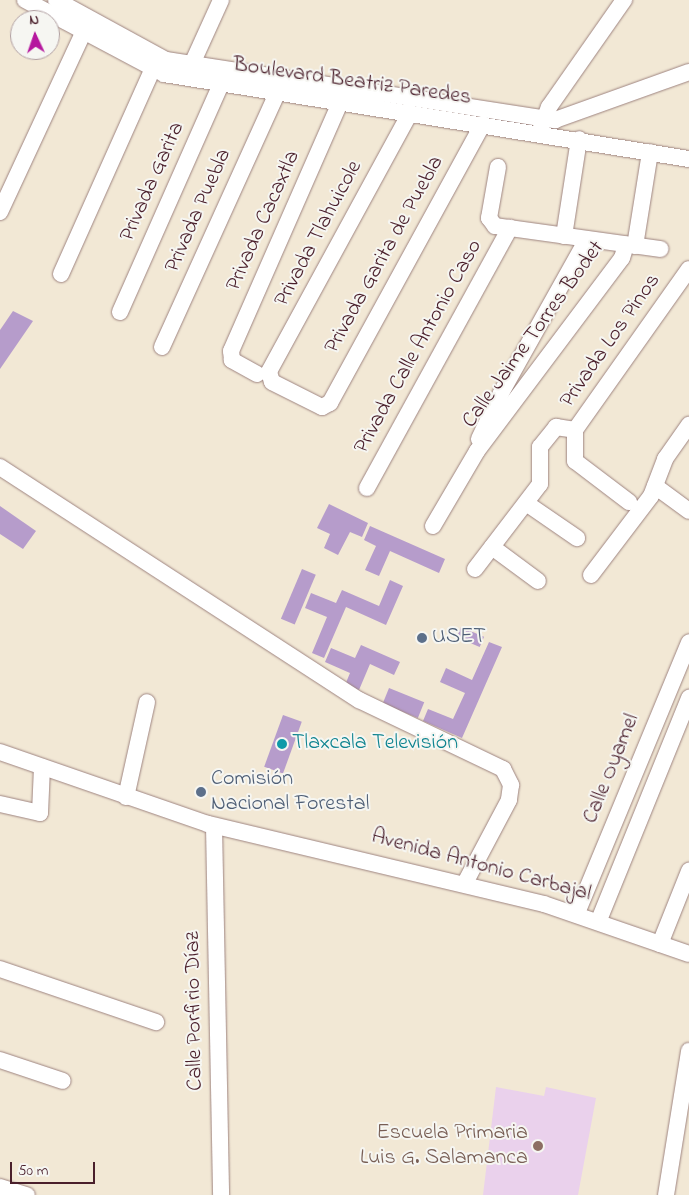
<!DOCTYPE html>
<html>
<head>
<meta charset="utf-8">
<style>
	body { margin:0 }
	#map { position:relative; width:689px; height:1195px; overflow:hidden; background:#f2e8d5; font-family:"Indie Flower",sans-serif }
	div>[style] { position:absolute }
	.built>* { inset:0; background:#ead1ec }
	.building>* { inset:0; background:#b69ccb; transform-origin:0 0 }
	.roads { filter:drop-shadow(0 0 1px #9e8480) drop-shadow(0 0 1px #9e8480) }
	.minor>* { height:16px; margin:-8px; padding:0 8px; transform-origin:8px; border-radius:8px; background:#fff }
	.dots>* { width:14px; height:14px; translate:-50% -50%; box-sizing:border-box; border:2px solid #f6f6f2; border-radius:50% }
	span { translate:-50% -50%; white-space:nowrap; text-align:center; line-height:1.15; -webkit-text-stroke:4px #f6f6f2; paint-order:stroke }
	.street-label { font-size:22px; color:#4a1f2b }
	.service-label { font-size:22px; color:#4e5e75 }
	.left { translate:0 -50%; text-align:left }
	.culture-label { font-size:22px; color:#0d838f }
	.education-label { font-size:22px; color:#785e54 }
	.right { translate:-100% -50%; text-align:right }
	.north { position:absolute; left:10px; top:10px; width:50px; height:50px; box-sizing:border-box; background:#f6f6f2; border:1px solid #b1a0a2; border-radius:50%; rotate:357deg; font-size:14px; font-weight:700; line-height:20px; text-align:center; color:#4a1f2b }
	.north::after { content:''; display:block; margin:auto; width:18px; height:22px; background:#b5179e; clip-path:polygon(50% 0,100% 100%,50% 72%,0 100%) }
	.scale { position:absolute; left:10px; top:1162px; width:85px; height:22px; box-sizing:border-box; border:2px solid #4a1f2b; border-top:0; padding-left:6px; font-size:15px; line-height:18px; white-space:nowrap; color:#4a1f2b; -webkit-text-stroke:4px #f6f6f2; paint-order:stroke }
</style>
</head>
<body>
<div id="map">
	<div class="built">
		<i style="clip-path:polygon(496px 1087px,544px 1096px,546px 1087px,596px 1098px,578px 1195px,483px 1195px)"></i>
	</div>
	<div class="building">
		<i style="clip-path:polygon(13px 311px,33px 321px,0 369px,0 330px)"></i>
		<i style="clip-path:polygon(329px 504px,368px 523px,362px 537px,350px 532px,338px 555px,324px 548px,330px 534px,317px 528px)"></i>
		<i style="clip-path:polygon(0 506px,36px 531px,23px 549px,0 534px)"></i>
		<i style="clip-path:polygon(370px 526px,445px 559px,439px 573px,390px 551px,379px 576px,365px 570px,376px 546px,364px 540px)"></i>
		<i style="left:302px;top:569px;width:15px;height:54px;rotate:23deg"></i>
		<i style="clip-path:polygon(390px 580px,403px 586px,386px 625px,346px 607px,324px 658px,312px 653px,327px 617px,305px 608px,311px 593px,336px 603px,342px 590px,379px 606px)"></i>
		<i style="left:461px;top:627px;width:25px;height:11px;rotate:23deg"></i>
		<i style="clip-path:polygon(489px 642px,502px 647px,462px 738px,423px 721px,428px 709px,453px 719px,465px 693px,440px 682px,446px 668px,472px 680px)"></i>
		<i style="clip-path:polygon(361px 645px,400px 662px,394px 675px,370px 664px,359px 690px,345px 685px,350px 673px,325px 662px,331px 648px,355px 658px)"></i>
		<i style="left:389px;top:688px;width:38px;height:17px;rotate:22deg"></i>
		<i style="left:283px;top:715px;width:20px;height:55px;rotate:20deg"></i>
	</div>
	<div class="roads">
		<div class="minor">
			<i style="left:25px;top:0;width:157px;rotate:28deg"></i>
			<i style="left:164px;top:74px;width:532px;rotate:9.2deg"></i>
			<i style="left:56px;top:0;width:125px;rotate:28.6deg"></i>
			<i style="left:166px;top:60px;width:394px;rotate:8.8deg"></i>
			<i style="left:555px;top:120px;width:142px;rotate:-19.7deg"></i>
			<i style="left:192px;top:64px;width:70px;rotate:-65.6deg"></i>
			<i style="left:410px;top:113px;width:295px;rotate:118.6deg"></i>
			<i style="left:269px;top:372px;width:10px;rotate:73deg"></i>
			<i style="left:272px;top:382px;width:56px;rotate:26.6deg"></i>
			<i style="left:322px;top:407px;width:9px;rotate:-27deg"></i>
			<i style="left:330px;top:403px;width:318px;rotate:-61.3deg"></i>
			<i style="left:541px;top:127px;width:22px;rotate:-68deg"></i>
			<i style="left:549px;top:107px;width:131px;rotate:-55deg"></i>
			<i style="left:498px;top:167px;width:52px;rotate:100deg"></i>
			<i style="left:489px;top:218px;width:10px;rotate:53deg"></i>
			<i style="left:495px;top:226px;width:167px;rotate:7.9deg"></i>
			<i style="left:0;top:212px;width:197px;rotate:-65.1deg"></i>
			<i style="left:564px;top:236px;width:98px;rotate:-81.2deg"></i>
			<i style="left:635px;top:246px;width:95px;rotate:-80.9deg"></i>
			<i style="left:61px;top:274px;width:222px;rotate:-65.9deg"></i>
			<i style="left:120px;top:312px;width:257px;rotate:-66.1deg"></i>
			<i style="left:162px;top:347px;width:279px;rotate:-65.6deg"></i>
			<i style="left:257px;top:374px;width:29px;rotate:-151deg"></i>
			<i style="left:232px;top:360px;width:9px;rotate:-96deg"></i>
			<i style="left:231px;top:351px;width:271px;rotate:-66.3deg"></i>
			<i style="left:575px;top:430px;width:197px;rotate:-54.7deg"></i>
			<i style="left:575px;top:430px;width:31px;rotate:90deg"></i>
			<i style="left:575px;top:461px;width:68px;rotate:37.2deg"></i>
			<i style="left:479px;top:439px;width:51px;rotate:-64.4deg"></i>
			<i style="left:501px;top:393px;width:176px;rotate:-60.8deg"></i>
			<i style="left:0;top:467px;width:428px;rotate:33deg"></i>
			<i style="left:359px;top:700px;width:160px;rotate:25.6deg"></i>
			<i style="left:503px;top:769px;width:18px;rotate:63deg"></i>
			<i style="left:511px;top:785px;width:15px;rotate:98deg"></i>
			<i style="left:509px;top:800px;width:94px;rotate:117.9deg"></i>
			<i style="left:655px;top:486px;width:42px;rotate:36.3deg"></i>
			<i style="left:367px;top:488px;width:297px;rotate:-61.2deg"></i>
			<i style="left:526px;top:503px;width:62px;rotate:34.5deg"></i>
			<i style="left:433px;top:526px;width:87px;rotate:-59.6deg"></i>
			<i style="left:477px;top:451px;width:241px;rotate:-53.1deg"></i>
			<i style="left:622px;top:258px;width:14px;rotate:-73deg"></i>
			<i style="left:492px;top:547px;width:57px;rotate:36.5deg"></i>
			<i style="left:475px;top:569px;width:107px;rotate:-52.6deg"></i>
			<i style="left:540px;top:484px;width:37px;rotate:-90deg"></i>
			<i style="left:540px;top:447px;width:26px;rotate:-51deg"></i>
			<i style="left:556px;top:427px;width:19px;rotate:9deg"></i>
			<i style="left:591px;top:575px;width:99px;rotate:-52.8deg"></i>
			<i style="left:651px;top:496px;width:40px;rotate:-69deg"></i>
			<i style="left:665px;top:459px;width:42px;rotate:-54.8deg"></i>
			<i style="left:0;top:752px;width:220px;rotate:19.1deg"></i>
			<i style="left:208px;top:824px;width:345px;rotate:13.4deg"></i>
			<i style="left:544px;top:904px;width:153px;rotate:19deg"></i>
			<i style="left:126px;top:797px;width:97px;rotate:-77.5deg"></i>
			<i style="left:0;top:804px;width:41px;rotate:12.7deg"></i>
			<i style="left:40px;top:813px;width:46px;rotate:-87.5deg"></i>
			<i style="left:214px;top:826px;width:369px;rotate:88.9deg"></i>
			<i style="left:577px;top:913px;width:293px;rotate:-67.5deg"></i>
			<i style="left:599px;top:920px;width:240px;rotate:-67.9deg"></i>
			<i style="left:660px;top:944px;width:79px;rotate:-68.3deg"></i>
			<i style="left:0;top:969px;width:165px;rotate:18.8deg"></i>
			<i style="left:0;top:1060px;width:66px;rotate:18.4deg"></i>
			<i style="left:0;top:1187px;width:28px;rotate:17deg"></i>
			<i style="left:666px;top:1195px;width:146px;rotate:-80.9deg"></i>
		</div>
	</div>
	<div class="dots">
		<i style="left:422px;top:638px;background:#5c6f8a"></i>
		<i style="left:282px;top:744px;background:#0f9aa8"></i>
		<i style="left:201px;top:792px;background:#5c6f8a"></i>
		<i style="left:538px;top:1146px;background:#8d6e63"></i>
	</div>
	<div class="street-label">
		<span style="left:352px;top:82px;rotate:8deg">Boulevard Beatriz Paredes</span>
		<span style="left:153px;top:182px;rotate:-66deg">Privada Garita</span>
		<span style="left:199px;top:211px;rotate:-66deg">Privada Puebla</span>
		<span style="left:264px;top:221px;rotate:-66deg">Privada Cacaxtla</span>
		<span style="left:319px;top:234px;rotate:-62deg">Privada Tlahuicole</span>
		<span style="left:385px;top:255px;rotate:-61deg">Privada Garita de Puebla</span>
		<span style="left:534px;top:335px;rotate:-54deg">Calle Jaime Torres Bodet</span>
		<span style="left:611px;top:341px;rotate:-55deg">Privada Los Pinos</span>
		<span style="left:419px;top:347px;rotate:-61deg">Privada Calle Antonio Caso</span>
		<span style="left:612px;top:769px;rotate:-68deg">Calle Oyamel</span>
		<span style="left:481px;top:866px;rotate:15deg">Avenida Antonio Carbajal</span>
		<span style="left:195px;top:1011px;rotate:-91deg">Calle Porfirio Díaz</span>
	</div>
	<div class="service-label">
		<span class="left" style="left:432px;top:638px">USET</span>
		<span class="left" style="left:211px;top:792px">Comisión<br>Nacional Forestal</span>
	</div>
	<div class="culture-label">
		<span class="left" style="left:292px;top:744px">Tlaxcala Televisión</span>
	</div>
	<div class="education-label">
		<span class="right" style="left:528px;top:1146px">Escuela Primaria<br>Luis G. Salamanca</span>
	</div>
	<div class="north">N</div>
	<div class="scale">50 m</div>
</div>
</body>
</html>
